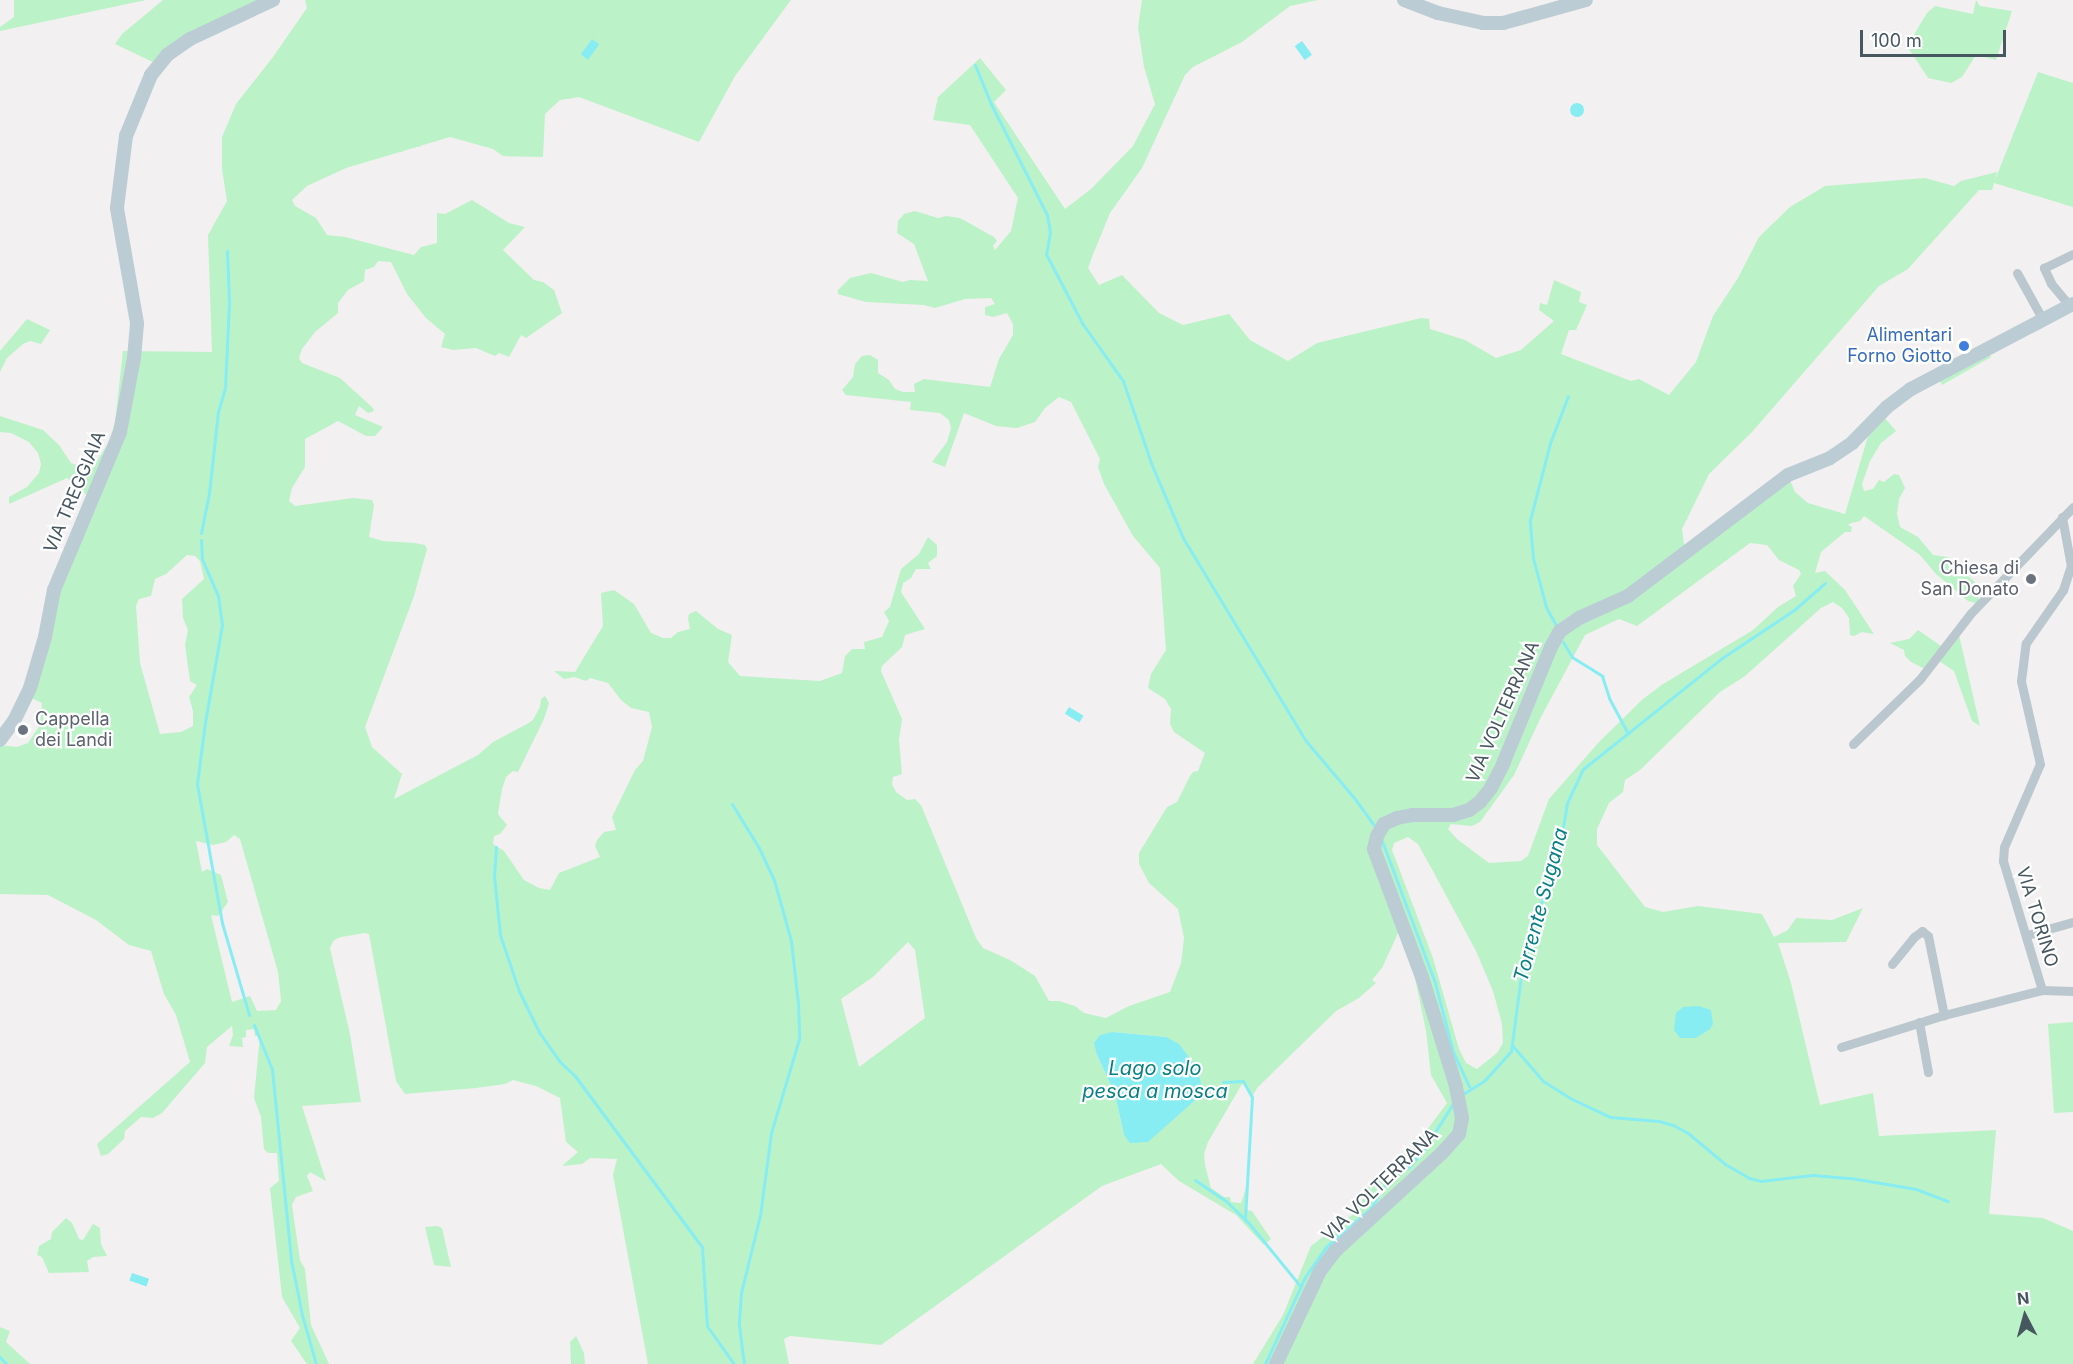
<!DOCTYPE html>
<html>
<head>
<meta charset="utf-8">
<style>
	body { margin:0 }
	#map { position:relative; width:2073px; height:1364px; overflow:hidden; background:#f2f0f0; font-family:Inter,sans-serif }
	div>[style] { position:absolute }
	.green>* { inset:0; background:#bcf2c8 }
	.water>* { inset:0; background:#87edf2; transform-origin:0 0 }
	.round { border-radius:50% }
	.stream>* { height:3px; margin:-1.5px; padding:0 1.5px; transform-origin:1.5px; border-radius:1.5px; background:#87edf2 }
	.street>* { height:9px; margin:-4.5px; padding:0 4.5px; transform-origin:4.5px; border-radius:4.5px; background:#bbc7ce }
	.secondary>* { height:14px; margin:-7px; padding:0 7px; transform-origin:7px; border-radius:7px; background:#bcccd5 }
	.dots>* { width:16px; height:16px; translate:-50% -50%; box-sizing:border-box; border:3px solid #fff; border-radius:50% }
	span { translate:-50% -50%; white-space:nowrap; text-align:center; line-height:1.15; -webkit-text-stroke:4.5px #fff; paint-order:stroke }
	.shop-label { font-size:18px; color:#366cbe }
	.right { translate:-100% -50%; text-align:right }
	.street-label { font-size:18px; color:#47575f }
	.worship-label { font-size:18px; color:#5b616d }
	.left { translate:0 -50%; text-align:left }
	.water-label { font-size:20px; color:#077f84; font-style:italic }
	.north { position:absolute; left:1995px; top:1286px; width:60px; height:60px; -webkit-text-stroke:4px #fff; paint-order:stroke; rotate:354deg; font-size:16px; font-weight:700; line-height:24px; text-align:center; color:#47575f }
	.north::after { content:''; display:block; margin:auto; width:21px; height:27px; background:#47575f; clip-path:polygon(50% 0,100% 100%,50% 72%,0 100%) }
	.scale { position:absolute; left:1860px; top:30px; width:146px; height:27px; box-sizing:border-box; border:3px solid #47575f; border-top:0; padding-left:8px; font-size:18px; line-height:21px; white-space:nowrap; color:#47575f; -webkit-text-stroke:4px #fff; paint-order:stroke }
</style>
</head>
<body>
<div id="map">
	<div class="green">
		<i style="clip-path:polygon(14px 0,146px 0,0 31px,0 27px,14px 17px)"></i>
		<i style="clip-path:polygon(163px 0,273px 0,255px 7px,159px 65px,115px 44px,122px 34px)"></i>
		<i style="clip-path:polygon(evenodd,305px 0,791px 0,735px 76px,699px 142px,579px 97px,560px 100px,545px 114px,543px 157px,503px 156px,493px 149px,450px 137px,346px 168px,307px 186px,292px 200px,295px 206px,316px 218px,327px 235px,345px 237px,414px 255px,421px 247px,437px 243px,437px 213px,445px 214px,472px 200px,509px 223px,525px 227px,503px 250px,534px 280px,543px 282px,554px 290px,562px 313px,526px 338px,521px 335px,509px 357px,499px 353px,495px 356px,476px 348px,453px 350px,441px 347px,445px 334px,426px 318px,407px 294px,391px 262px,378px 261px,374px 267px,365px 270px,364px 281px,348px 290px,338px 303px,338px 313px,315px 332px,302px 349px,299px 358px,302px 363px,340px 378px,373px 408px,374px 411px,368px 413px,359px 406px,355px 415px,383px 427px,375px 436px,366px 436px,338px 421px,305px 439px,305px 467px,292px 488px,289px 501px,295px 506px,353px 498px,372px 500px,374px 505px,369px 537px,383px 541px,415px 543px,425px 545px,427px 549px,414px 596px,365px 727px,372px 747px,402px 774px,394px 799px,478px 755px,493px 742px,527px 724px,533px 720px,540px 707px,541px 699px,545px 696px,549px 703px,544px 719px,518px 772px,513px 771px,506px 777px,502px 789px,498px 814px,507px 825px,500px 834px,494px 836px,493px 844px,504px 851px,524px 880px,539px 888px,550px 890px,559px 873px,600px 857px,595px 846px,597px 840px,604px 832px,616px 830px,612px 817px,635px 770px,643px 761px,652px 727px,649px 712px,631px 708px,621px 700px,608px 683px,590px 678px,586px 681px,574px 677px,564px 679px,554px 671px,575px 672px,603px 626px,601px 593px,614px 590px,634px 604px,651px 633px,663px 638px,671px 638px,678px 632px,690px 629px,688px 619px,689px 614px,696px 611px,718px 629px,732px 635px,728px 662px,740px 676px,820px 681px,842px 673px,845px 656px,852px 649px,865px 649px,864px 642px,882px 637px,889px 621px,884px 612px,890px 607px,901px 569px,919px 554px,928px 537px,937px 545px,937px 556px,928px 563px,931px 569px,916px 569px,911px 578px,903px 583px,901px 592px,925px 629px,905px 635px,902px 647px,882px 666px,881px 671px,902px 719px,899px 740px,902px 774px,893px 777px,892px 784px,896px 792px,907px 800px,915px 799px,921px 805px,976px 938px,983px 948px,1010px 960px,1035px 976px,1049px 1001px,1059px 1001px,1075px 1006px,1084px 1013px,1106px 1018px,1129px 1006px,1170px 992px,1181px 963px,1184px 938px,1178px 909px,1149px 883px,1139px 864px,1139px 853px,1167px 807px,1177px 802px,1190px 776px,1193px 772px,1198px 771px,1205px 753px,1174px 732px,1170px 724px,1171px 709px,1165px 699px,1148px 688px,1151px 674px,1166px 650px,1160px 568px,1133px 536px,1104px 484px,1098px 467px,1100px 459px,1071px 402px,1059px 397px,1045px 408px,1035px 422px,1017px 428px,996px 426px,964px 413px,945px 467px,932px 462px,947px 442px,951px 428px,949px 420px,940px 413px,910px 410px,911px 402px,846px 395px,842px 390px,853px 377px,855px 364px,862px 356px,870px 355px,878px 360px,878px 373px,889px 380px,895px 389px,903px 392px,915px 392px,914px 384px,924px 379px,990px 387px,999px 359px,1013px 335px,1013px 324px,1007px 313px,993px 317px,985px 315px,985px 307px,995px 304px,991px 298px,965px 299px,935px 308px,924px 305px,866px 302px,838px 294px,838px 290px,850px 278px,871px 273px,903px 282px,910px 280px,928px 281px,914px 244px,897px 233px,898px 221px,904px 214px,915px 211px,938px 218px,946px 216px,960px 218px,994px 237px,997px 241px,993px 246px,995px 250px,1011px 231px,1018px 198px,970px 125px,933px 120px,938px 97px,980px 58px,1006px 90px,994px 102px,1065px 209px,1091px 189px,1133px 146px,1155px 104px,1144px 67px,1138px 27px,1142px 0,1318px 0,1290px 6px,1242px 42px,1193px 67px,1185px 75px,1142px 168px,1110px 213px,1092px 257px,1088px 268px,1099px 285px,1122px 275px,1159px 313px,1183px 325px,1229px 314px,1250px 340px,1288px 361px,1317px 343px,1421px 318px,1429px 319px,1430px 329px,1465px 340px,1496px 358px,1521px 350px,1554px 321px,1539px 310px,1540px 303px,1547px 305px,1554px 280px,1581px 292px,1579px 302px,1587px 305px,1576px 330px,1569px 330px,1561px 354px,1631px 381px,1639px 379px,1669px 395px,1696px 362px,1713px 316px,1738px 278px,1759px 237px,1790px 207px,1825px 186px,1925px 178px,1954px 186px,1961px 181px,1997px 172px,1995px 180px,2038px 72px,2073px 83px,2073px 207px,1994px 183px,1992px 190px,1979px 190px,1908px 269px,1879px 286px,1752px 432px,1709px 474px,1682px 529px,1685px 551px,1788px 475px,1795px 492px,1808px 503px,1845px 514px,1868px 436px,1884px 417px,1896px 431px,1881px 443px,1870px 461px,1862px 484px,1864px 491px,1873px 489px,1879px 480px,1884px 482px,1894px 474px,1899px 475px,1905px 488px,1899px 499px,1897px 514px,1900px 527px,1918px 537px,1933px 555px,1948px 557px,1978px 585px,1979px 604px,1968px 601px,1936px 574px,1920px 555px,1864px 516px,1860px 521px,1851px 523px,1848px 525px,1852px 527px,1851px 532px,1845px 532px,1821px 552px,1815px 573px,1825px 571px,1845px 590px,1874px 634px,1862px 632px,1854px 636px,1850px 635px,1849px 618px,1842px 608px,1833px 602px,1821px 608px,1745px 676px,1720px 692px,1640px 770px,1625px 780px,1623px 792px,1609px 803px,1597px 829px,1597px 845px,1645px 907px,1663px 912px,1698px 906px,1762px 914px,1774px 937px,1788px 930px,1796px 918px,1832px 920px,1863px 908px,1846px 942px,1778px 943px,1791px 983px,1820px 1105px,1873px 1093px,1879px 1136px,1996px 1130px,1989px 1214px,2043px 1218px,2073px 1231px,2073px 1364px,1253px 1364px,1283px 1315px,1311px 1246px,1357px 1211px,1372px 1180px,1409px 1154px,1447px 1103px,1431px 1075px,1426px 1031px,1410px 954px,1399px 931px,1382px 968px,1372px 980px,1376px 983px,1359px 998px,1336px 1011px,1257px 1088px,1252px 1097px,1247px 1085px,1242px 1084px,1208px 1142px,1204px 1154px,1205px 1165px,1211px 1188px,1224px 1197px,1230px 1197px,1231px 1202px,1241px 1203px,1248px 1182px,1246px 1210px,1252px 1211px,1271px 1239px,1264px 1245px,1236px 1215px,1179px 1181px,1161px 1164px,1102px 1186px,881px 1345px,790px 1336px,784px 1339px,789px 1364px,648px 1364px,613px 1175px,617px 1159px,590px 1158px,582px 1164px,562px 1166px,578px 1152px,566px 1142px,560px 1098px,536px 1086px,513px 1080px,505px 1084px,476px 1088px,405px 1094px,396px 1081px,369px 934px,365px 933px,341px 937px,334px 940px,330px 948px,350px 1034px,361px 1102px,302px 1106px,326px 1181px,310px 1172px,307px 1176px,313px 1191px,296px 1197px,292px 1205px,300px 1260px,305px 1269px,311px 1325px,329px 1364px,307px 1364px,291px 1341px,300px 1328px,282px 1297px,270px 1188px,279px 1181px,277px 1153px,268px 1153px,264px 1149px,261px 1117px,254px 1098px,260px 1036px,255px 1036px,254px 1029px,246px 1030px,246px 1037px,242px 1038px,243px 1047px,229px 1046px,233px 1035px,232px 1026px,207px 1047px,205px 1063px,162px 1113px,153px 1118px,141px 1117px,125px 1131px,124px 1139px,108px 1154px,101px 1156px,97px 1144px,190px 1062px,176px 1015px,164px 994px,151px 951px,129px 945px,96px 920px,48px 895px,0 894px,0 745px,17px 747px,28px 743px,40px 725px,42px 703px,27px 696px,90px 498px,67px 478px,9px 504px,9px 497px,27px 487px,39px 473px,41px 464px,38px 453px,29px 442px,11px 433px,0 432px,0 416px,43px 430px,59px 445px,71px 463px,91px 470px,109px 442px,115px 422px,123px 351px,212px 352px,208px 235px,227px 201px,222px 169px,222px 137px,236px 104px,273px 57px,307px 8px,305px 0,1750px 543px,1767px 545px,1779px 560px,1799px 570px,1801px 574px,1793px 586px,1796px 596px,1778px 607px,1753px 630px,1663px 684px,1643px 699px,1599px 742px,1549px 799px,1528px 856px,1521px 861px,1489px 863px,1457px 839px,1448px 829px,1451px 824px,1472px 826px,1480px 822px,1514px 775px,1541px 717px,1585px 635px,1619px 619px,1637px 626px,1750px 543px,305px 0,187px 555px,195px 556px,200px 561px,204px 579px,182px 599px,183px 618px,188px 630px,185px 645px,190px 681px,197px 685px,189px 697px,193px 711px,193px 726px,181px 732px,160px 734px,140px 663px,136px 606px,139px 599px,151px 596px,155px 579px,166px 574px,187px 555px,305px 0,234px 835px,240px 839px,278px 972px,281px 1001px,276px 1010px,257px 1011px,250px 996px,232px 1002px,211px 915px,218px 916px,228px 902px,221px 875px,207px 869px,202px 872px,196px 841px,213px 845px,226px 842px,234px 835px,305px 0,1408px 837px,1418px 844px,1434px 873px,1476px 951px,1493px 991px,1502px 1024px,1503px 1043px,1497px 1053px,1477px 1069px,1466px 1063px,1459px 1049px,1433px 958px,1392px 850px,1394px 843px,1408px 837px,305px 0,908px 942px,915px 950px,925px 1018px,859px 1067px,841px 999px,873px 977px,908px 942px,305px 0,1113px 1032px,1166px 1037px,1124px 1135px,1115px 1094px,1097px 1055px,1113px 1032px)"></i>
		<i style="clip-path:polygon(1976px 0,1980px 6px,2012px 11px,1996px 60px,1976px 55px,1962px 77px,1951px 83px,1928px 78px,1907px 46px,1927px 13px,1935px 6px,1973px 14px)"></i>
		<i style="clip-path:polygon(27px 319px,50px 330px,41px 344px,30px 341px,23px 344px,7px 358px,0 372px,0 351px)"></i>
		<i style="clip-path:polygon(1986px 349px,1991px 357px,1942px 385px,1936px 374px)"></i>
		<i style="clip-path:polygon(1918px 630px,1944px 648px,1959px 635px,1980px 726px,1972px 721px,1954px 671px,1936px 659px,1927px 670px,1911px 662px,1905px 656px,1904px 650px,1890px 643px,1909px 639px)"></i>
		<i style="clip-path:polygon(2073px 1022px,2073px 1112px,2054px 1113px,2048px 1024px)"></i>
		<i style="clip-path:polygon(66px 1218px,72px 1223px,79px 1239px,83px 1240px,93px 1224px,100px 1228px,101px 1244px,107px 1256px,93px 1257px,87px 1261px,89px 1272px,49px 1273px,42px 1257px,37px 1255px,39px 1246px,51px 1239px,52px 1232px)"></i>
		<i style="clip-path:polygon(437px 1226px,442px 1228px,451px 1267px,434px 1265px,425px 1227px)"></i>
		<i style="clip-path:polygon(0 1327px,10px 1331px,6px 1342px,30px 1364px,0 1364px)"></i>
		<i style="clip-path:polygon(576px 1336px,584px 1353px,585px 1364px,571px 1364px,570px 1342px)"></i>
	</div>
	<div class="water">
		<i style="left:592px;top:39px;width:9px;height:19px;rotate:36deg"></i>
		<i style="left:1302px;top:41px;width:17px;height:9px;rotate:54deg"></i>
		<i class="round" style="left:1570px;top:103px;width:14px;height:14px"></i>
		<i style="left:1069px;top:707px;width:17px;height:8px;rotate:31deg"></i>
		<i style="clip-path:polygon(1699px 1006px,1711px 1010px,1713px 1024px,1710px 1029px,1696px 1038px,1680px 1038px,1674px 1030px,1676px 1013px,1683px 1007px)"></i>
		<i style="clip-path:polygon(1113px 1032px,1166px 1037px,1179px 1044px,1197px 1068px,1202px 1088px,1201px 1095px,1148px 1142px,1130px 1143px,1124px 1135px,1115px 1094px,1097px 1055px,1094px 1043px,1100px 1035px)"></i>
		<i style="left:132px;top:1273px;width:18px;height:8px;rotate:19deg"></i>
	</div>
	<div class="stream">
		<i style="left:975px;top:65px;width:42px;rotate:67.7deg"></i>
		<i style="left:991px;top:104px;width:124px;rotate:63.2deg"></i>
		<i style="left:1047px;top:215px;width:17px;rotate:80deg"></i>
		<i style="left:1050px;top:232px;width:22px;rotate:100deg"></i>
		<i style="left:1046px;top:254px;width:78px;rotate:62.4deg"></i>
		<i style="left:1082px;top:323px;width:71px;rotate:54.7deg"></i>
		<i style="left:1123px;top:381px;width:87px;rotate:71.1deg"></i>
		<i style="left:1151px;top:463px;width:82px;rotate:66.9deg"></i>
		<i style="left:1183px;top:538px;width:237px;rotate:58.8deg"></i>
		<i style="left:1306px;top:741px;width:76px;rotate:49.8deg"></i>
		<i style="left:1355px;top:799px;width:37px;rotate:54deg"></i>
		<i style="left:201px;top:533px;width:41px;rotate:-78.7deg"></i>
		<i style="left:209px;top:493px;width:81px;rotate:-83.7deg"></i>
		<i style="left:218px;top:412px;width:25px;rotate:-74deg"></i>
		<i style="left:225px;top:388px;width:86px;rotate:-87.3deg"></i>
		<i style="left:229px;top:302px;width:51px;rotate:-92.2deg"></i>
		<i style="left:201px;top:540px;width:19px;rotate:87deg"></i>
		<i style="left:202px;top:559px;width:40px;rotate:66.6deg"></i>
		<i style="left:218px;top:596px;width:29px;rotate:82deg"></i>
		<i style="left:222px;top:625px;width:98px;rotate:99.9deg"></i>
		<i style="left:205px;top:722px;width:63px;rotate:97.4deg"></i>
		<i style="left:197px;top:784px;width:141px;rotate:79.8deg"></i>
		<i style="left:222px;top:923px;width:96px;rotate:73.6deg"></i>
		<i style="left:1557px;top:627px;width:23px;rotate:-119deg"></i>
		<i style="left:1546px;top:607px;width:51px;rotate:-104.9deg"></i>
		<i style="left:1533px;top:558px;width:38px;rotate:-95deg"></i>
		<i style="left:1530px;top:520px;width:80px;rotate:-75.4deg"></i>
		<i style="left:1550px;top:443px;width:50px;rotate:-69deg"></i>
		<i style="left:1563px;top:642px;width:17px;rotate:59deg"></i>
		<i style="left:1572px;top:657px;width:36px;rotate:32deg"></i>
		<i style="left:1602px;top:676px;width:23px;rotate:72deg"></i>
		<i style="left:1609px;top:698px;width:40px;rotate:62deg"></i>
		<i style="left:732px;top:804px;width:52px;rotate:58.5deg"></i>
		<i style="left:759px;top:848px;width:35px;rotate:65deg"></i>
		<i style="left:774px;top:880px;width:63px;rotate:74.4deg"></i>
		<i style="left:791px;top:941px;width:62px;rotate:83.6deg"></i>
		<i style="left:798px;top:1003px;width:36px;rotate:88deg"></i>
		<i style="left:799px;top:1039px;width:98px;rotate:106.6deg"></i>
		<i style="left:771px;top:1133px;width:83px;rotate:97.6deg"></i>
		<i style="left:760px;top:1215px;width:80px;rotate:103.7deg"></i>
		<i style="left:741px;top:1293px;width:32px;rotate:94deg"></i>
		<i style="left:739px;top:1325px;width:39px;rotate:83deg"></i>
		<i style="left:1382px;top:841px;width:152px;rotate:69.5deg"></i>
		<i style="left:1435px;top:983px;width:71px;rotate:75.4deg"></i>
		<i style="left:1453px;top:1052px;width:38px;rotate:65deg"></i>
		<i style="left:496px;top:847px;width:29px;rotate:94deg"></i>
		<i style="left:494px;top:876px;width:59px;rotate:84.2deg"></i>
		<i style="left:500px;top:935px;width:59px;rotate:71.3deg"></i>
		<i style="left:519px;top:991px;width:46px;rotate:64deg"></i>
		<i style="left:539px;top:1032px;width:35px;rotate:55deg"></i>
		<i style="left:559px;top:1061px;width:22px;rotate:43deg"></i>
		<i style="left:575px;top:1076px;width:213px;rotate:53.4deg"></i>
		<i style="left:702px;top:1247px;width:79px;rotate:86.4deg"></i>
		<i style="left:707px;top:1326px;width:47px;rotate:54.6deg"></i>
		<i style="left:254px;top:1025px;width:48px;rotate:67.8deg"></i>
		<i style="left:272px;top:1069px;width:192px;rotate:84.3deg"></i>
		<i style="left:291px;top:1260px;width:56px;rotate:78.7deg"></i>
		<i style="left:302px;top:1315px;width:51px;rotate:74.1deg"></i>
		<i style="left:1512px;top:1045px;width:48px;rotate:49.3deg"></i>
		<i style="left:1543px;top:1081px;width:32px;rotate:32deg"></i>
		<i style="left:1570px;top:1098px;width:44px;rotate:25.4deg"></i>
		<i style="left:1610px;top:1117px;width:49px;rotate:4.7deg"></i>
		<i style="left:1659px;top:1121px;width:15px;rotate:16deg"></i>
		<i style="left:1673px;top:1125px;width:17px;rotate:28deg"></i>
		<i style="left:1688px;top:1133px;width:48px;rotate:40deg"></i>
		<i style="left:1725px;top:1164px;width:28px;rotate:30deg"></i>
		<i style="left:1749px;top:1178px;width:12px;rotate:14deg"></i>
		<i style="left:1761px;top:1181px;width:52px;rotate:-6.6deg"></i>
		<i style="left:1813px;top:1175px;width:38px;rotate:5deg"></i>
		<i style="left:1851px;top:1178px;width:66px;rotate:9.6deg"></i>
		<i style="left:1916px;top:1189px;width:34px;rotate:21deg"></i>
		<i style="left:1223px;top:1082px;width:20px;rotate:-3deg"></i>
		<i style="left:1243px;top:1081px;width:18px;rotate:61deg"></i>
		<i style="left:1252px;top:1097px;width:123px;rotate:93.3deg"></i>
		<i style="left:1463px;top:1094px;width:26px;rotate:-32deg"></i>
		<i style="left:1485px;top:1080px;width:39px;rotate:-48deg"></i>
		<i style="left:1511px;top:1051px;width:76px;rotate:-82.4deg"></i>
		<i style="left:1521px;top:976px;width:60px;rotate:-75.5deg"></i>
		<i style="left:1536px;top:918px;width:71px;rotate:-71.1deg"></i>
		<i style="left:1559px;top:851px;width:49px;rotate:-80.5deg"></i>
		<i style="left:1567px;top:803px;width:38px;rotate:-65deg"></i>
		<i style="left:1583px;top:769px;width:178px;rotate:-38.6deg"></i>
		<i style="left:1722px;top:658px;width:87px;rotate:-33.7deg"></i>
		<i style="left:1794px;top:610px;width:41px;rotate:-41.1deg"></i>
		<i style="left:1195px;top:1180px;width:37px;rotate:34deg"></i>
		<i style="left:1226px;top:1201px;width:30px;rotate:44deg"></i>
		<i style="left:1248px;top:1222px;width:84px;rotate:50.8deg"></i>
		<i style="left:0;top:1357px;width:9px;rotate:49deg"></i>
		<i style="left:1265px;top:1364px;width:96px;rotate:-65.3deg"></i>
		<i style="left:1305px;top:1277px;width:37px;rotate:-55deg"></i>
		<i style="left:1326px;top:1247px;width:60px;rotate:-40.9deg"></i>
		<i style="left:1371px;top:1208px;width:34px;rotate:-60deg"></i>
		<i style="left:1388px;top:1178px;width:22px;rotate:-27deg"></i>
		<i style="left:1408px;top:1168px;width:23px;rotate:-49deg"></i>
		<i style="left:1423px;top:1151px;width:58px;rotate:-57.7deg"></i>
	</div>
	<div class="street">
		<i style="left:2017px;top:273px;width:54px;rotate:61deg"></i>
		<i style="left:2070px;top:306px;width:30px;rotate:-130deg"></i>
		<i style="left:2051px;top:283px;width:17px;rotate:-115deg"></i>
		<i style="left:2044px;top:268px;width:32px;rotate:-26deg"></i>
		<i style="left:1853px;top:744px;width:93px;rotate:-44.1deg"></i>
		<i style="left:1920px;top:679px;width:83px;rotate:-52.3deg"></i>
		<i style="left:1971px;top:613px;width:147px;rotate:-46.1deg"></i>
		<i style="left:2027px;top:935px;width:48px;rotate:-15.8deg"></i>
		<i style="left:1892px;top:964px;width:35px;rotate:-51deg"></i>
		<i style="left:1914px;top:937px;width:10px;rotate:-37deg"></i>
		<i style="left:1922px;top:931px;width:8px;rotate:40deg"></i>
		<i style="left:1928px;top:936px;width:81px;rotate:78.6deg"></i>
		<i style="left:2042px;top:990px;width:135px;rotate:-106.8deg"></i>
		<i style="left:2003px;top:861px;width:14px;rotate:-86deg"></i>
		<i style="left:2004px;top:847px;width:90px;rotate:-66.6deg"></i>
		<i style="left:2040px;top:764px;width:85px;rotate:-102.9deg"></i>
		<i style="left:2021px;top:681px;width:38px;rotate:-83deg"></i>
		<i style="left:2026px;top:643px;width:65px;rotate:-55.1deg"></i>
		<i style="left:2063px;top:590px;width:25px;rotate:-72deg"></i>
		<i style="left:2071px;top:566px;width:50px;rotate:-100.4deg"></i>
		<i style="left:1919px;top:1022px;width:51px;rotate:79.8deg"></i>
		<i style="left:1841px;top:1047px;width:108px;rotate:-17.3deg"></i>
		<i style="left:1944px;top:1015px;width:101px;rotate:-14.3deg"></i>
		<i style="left:2042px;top:990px;width:31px;rotate:2deg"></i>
	</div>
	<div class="secondary">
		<i style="left:1404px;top:0;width:36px;rotate:21deg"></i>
		<i style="left:1438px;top:13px;width:46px;rotate:12.5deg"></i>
		<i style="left:1483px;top:23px;width:20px"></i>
		<i style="left:1503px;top:23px;width:86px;rotate:-15.5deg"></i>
		<i style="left:0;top:740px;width:24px;rotate:-54deg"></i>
		<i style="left:14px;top:721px;width:37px;rotate:-64deg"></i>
		<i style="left:30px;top:688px;width:53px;rotate:-73.6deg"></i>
		<i style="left:45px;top:637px;width:48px;rotate:-79.2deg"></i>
		<i style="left:54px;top:590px;width:171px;rotate:-67.3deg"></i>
		<i style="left:120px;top:432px;width:75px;rotate:-79.3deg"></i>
		<i style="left:134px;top:358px;width:35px;rotate:-85deg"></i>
		<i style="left:137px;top:323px;width:117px;rotate:-99.9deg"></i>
		<i style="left:117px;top:208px;width:73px;rotate:-82.9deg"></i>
		<i style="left:126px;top:136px;width:66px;rotate:-67.7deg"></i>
		<i style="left:151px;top:75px;width:26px;rotate:-51deg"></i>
		<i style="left:167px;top:55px;width:28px;rotate:-35deg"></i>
		<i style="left:190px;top:39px;width:92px;rotate:-25.2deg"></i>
		<i style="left:1276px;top:1364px;width:103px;rotate:-64.7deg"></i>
		<i style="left:1320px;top:1271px;width:25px;rotate:-53deg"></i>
		<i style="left:1335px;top:1251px;width:145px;rotate:-42.5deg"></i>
		<i style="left:1442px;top:1153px;width:25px;rotate:-48deg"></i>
		<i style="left:1459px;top:1134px;width:16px;rotate:-79deg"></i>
		<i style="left:1462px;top:1118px;width:33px;rotate:-101deg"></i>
		<i style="left:1456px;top:1086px;width:114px;rotate:-107.3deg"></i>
		<i style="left:1422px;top:977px;width:137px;rotate:-110.6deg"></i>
		<i style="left:1374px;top:849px;width:13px;rotate:-77deg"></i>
		<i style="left:1377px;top:836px;width:14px;rotate:-60deg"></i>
		<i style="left:1384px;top:824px;width:14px;rotate:-25deg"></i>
		<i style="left:1397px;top:818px;width:15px;rotate:-11deg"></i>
		<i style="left:1412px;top:815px;width:41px"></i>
		<i style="left:1453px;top:815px;width:17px;rotate:-17deg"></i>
		<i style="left:1469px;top:810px;width:14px;rotate:-36deg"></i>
		<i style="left:1480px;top:802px;width:18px;rotate:-52deg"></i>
		<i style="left:1491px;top:788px;width:27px;rotate:-63deg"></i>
		<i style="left:1503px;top:764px;width:126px;rotate:-67.7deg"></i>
		<i style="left:1551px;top:647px;width:18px;rotate:-61deg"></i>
		<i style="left:1560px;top:631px;width:23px;rotate:-34deg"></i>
		<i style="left:1579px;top:618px;width:54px;rotate:-24.2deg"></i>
		<i style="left:1628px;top:596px;width:201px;rotate:-37.1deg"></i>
		<i style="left:1788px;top:475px;width:45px;rotate:-22deg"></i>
		<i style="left:1830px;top:458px;width:27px;rotate:-34deg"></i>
		<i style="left:1852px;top:443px;width:50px;rotate:-45.8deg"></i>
		<i style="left:1887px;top:407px;width:30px;rotate:-37deg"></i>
		<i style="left:1911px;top:389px;width:183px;rotate:-27.7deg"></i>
	</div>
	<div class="dots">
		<i style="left:1964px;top:346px;background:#3f7fe0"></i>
		<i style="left:2031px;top:579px;background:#6b7280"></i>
		<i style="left:23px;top:730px;background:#6b7280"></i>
	</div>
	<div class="shop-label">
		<span class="right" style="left:1952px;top:346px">Alimentari<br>Forno Giotto</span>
	</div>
	<div class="street-label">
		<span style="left:75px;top:492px;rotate:-67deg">VIA TREGGIAIA</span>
		<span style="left:1503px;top:712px;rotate:-66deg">VIA VOLTERRANA</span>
		<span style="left:2037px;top:917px;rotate:73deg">VIA TORINO</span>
		<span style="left:1380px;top:1185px;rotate:-44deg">VIA VOLTERRANA</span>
	</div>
	<div class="worship-label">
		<span class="right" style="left:2019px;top:579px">Chiesa di<br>San Donato</span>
		<span class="left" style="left:35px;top:730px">Cappella<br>dei Landi</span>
	</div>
	<div class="water-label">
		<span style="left:1541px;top:905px;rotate:-75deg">Torrente Sugana</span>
		<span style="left:1155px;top:1080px">Lago solo<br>pesca a mosca</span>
	</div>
	<div class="north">N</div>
	<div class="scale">100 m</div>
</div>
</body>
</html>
